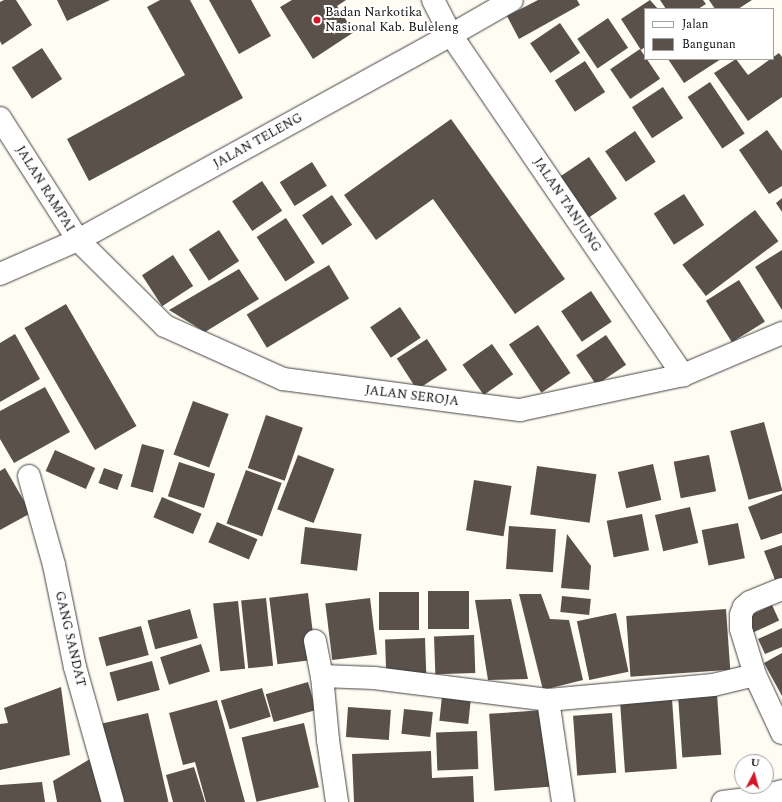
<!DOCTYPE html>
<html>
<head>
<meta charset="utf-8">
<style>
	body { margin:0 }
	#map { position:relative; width:782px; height:802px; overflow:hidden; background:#fffcf3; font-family:Spectral,serif }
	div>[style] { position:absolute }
	.building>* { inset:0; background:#5a514b; transform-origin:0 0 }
	.roads { filter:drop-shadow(0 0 1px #434343) drop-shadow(0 0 1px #434343) }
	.minor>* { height:22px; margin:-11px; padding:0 11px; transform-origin:11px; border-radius:11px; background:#fff }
	.dots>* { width:11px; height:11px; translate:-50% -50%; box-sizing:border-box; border:2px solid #fff; border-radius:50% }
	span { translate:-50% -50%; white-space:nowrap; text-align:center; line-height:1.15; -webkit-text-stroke:4px #fff; paint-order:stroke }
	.poi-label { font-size:13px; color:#101010 }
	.left { translate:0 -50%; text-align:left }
	.street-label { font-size:13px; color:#101010 }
	.legend { position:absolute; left:644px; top:8px; width:130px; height:52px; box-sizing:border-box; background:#fff; border:1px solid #9f9f9f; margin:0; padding:5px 7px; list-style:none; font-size:12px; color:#101010 }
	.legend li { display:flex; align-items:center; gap:8px; height:20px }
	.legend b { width:20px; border:1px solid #9f9f9f }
	.north { position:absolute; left:734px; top:754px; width:40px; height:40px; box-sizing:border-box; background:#fff; border:1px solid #9f9f9f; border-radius:50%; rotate:6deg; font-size:11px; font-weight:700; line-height:16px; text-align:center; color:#101010 }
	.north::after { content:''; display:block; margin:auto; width:14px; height:18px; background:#d11824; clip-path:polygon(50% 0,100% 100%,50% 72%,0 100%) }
</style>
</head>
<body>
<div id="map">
	<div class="building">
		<i style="clip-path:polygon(4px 0,16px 0,32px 25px,2px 45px,0 41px,0 2px)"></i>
		<i style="clip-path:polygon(57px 0,110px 0,67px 21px)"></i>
		<i style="clip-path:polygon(160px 0,190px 0,243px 98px,89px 181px,67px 139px,185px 75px,147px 7px)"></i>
		<i style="clip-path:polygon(209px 0,251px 0,271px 36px,239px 54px)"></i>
		<i style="clip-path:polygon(292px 0,346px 0,337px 6px,354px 32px,313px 59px,280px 7px)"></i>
		<i style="clip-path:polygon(538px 0,577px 0,580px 5px,519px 39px,507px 16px)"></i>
		<i style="clip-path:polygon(650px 0,658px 9px,645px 9px,645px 47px,641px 50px,621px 19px)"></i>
		<i style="clip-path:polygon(660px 0,703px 0,706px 4px,698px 9px,666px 9px)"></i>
		<i style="clip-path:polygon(709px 0,752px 0,738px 9px,715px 9px)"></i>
		<i style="left:608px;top:18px;width:36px;height:37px;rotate:56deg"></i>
		<i style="left:560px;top:23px;width:36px;height:36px;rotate:56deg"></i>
		<i style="left:42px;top:48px;width:37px;height:36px;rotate:57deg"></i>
		<i style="left:640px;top:49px;width:36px;height:36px;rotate:56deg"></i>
		<i style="clip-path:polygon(779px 53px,782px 57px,782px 97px,748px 121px,714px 73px,736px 59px,748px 75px)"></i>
		<i style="clip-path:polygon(668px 59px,721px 59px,684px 83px)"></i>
		<i style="left:585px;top:61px;width:37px;height:36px;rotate:57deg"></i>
		<i style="left:710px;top:82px;width:62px;height:27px;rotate:56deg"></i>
		<i style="left:663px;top:87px;width:37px;height:37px;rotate:57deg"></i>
		<i style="clip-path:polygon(451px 119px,565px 279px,515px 314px,433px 199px,376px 240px,344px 195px)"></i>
		<i style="clip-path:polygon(767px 130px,782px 151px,782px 186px,769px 194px,739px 150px)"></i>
		<i style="left:635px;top:131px;width:37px;height:36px;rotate:56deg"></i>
		<i style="left:589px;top:157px;width:50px;height:37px;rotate:56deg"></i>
		<i style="left:312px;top:162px;width:28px;height:38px;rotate:58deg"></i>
		<i style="left:262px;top:181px;width:36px;height:36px;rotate:56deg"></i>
		<i style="left:684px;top:194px;width:37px;height:36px;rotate:57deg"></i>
		<i style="left:332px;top:195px;width:36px;height:36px;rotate:56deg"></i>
		<i style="clip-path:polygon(782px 198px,782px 212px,776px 203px)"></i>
		<i style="left:755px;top:210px;width:39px;height:91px;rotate:53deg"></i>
		<i style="left:286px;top:218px;width:53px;height:35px;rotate:57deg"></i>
		<i style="left:219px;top:230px;width:37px;height:36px;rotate:57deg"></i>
		<i style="clip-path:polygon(782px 250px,782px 310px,755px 267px)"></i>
		<i style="left:173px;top:255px;width:37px;height:37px;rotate:57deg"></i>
		<i style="left:329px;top:265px;width:39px;height:96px;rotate:59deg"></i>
		<i style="clip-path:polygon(239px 269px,259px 299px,205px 332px,169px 310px)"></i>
		<i style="left:739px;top:280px;width:49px;height:39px;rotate:58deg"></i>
		<i style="left:591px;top:291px;width:37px;height:36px;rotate:56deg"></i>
		<i style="left:66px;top:304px;width:141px;height:48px;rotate:60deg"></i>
		<i style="left:400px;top:307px;width:37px;height:36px;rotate:56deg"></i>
		<i style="left:538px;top:325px;width:58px;height:35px;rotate:56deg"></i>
		<i style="clip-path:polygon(15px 334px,40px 379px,0 402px,0 343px)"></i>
		<i style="left:606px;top:335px;width:36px;height:36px;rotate:56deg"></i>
		<i style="left:427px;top:339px;width:37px;height:36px;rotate:57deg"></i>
		<i style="left:492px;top:344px;width:37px;height:36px;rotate:55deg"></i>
		<i style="clip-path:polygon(45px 387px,70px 432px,14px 463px,0 439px,0 411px)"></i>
		<i style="left:193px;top:401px;width:38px;height:57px;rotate:20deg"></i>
		<i style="left:266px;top:415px;width:39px;height:56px;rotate:19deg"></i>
		<i style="left:764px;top:422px;width:71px;height:35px;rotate:75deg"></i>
		<i style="left:142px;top:444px;width:23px;height:44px;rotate:15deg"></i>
		<i style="left:55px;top:450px;width:44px;height:23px;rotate:24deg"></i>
		<i style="left:298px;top:455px;width:39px;height:58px;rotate:21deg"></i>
		<i style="left:709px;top:455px;width:37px;height:36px;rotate:79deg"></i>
		<i style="left:179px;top:462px;width:38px;height:36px;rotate:18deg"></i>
		<i style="left:653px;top:464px;width:37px;height:36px;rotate:77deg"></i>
		<i style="left:537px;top:466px;width:60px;height:49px;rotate:8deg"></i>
		<i style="clip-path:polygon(5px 468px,31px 513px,0 530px,0 471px)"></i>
		<i style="left:104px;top:468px;width:20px;height:16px;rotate:20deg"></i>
		<i style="left:246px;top:470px;width:38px;height:57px;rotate:20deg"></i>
		<i style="left:474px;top:480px;width:38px;height:51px;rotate:9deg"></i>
		<i style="clip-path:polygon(782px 494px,782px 533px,761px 540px,748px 507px)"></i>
		<i style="left:162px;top:497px;width:43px;height:22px;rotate:23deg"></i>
		<i style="left:690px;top:507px;width:37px;height:36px;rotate:77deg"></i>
		<i style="left:642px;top:514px;width:37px;height:36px;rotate:79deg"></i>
		<i style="left:217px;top:522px;width:44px;height:22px;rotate:23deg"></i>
		<i style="left:738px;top:523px;width:36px;height:37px;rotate:79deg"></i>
		<i style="left:509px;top:526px;width:47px;height:43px;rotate:4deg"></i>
		<i style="left:305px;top:527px;width:57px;height:37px;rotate:7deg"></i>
		<i style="clip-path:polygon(567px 534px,591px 566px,589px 590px,561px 588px)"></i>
		<i style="clip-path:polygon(782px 545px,782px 584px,777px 585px,764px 551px)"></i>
		<i style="left:469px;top:591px;width:38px;height:41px;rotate:90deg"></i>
		<i style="left:379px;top:592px;width:40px;height:38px"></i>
		<i style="left:308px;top:593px;width:67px;height:39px;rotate:83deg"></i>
		<i style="clip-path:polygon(519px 594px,541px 594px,550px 619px,569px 620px,583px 680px,543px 690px)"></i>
		<i style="left:562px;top:596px;width:29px;height:16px;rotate:6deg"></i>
		<i style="left:266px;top:598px;width:68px;height:25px;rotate:84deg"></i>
		<i style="left:370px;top:598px;width:57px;height:45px;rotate:83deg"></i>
		<i style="clip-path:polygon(511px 599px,528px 679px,488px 680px,475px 600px)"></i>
		<i style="left:238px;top:601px;width:68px;height:25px;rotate:84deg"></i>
		<i style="left:772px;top:605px;width:17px;height:30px;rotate:65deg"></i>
		<i style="left:190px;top:609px;width:30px;height:44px;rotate:75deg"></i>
		<i style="left:726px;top:609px;width:61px;height:100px;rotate:86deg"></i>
		<i style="left:616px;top:613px;width:60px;height:40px;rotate:78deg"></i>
		<i style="left:141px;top:626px;width:30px;height:44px;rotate:75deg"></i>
		<i style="clip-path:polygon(782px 628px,782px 647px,765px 654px,758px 639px)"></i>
		<i style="left:474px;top:635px;width:38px;height:40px;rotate:88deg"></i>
		<i style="left:425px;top:638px;width:38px;height:40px;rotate:88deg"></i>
		<i style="left:201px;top:644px;width:29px;height:43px;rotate:72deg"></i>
		<i style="clip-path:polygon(782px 653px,782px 696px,764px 663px)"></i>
		<i style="left:152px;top:661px;width:30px;height:44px;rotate:75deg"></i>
		<i style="left:308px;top:682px;width:29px;height:44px;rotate:74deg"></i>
		<i style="clip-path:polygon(61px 687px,70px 755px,0 770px,0 724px,8px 723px,4px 708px)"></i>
		<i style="left:262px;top:688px;width:30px;height:43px;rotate:73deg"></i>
		<i style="left:717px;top:694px;width:61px;height:39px;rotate:86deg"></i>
		<i style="left:442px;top:696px;width:29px;height:25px;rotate:6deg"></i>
		<i style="left:672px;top:699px;width:70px;height:52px;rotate:86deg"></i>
		<i style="clip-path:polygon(217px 700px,245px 802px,206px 802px,195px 762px,183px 765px,169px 713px)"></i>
		<i style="left:348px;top:707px;width:43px;height:30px;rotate:4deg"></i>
		<i style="left:404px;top:709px;width:29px;height:25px;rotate:6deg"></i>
		<i style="left:544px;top:710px;width:77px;height:55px;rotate:86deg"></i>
		<i style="left:148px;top:713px;width:91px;height:48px;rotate:77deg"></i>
		<i style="left:612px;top:713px;width:60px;height:39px;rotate:86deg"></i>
		<i style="left:304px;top:723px;width:66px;height:64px;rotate:77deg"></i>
		<i style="left:477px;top:731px;width:38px;height:41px;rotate:88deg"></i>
		<i style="clip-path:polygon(431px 751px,432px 778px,473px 776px,474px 802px,354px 802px,352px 754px)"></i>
		<i style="clip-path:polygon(90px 759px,103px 802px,57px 802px,53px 781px)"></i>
		<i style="clip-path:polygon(194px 767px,205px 802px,173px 802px,166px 775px)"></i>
		<i style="clip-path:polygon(42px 782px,45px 802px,0 802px,0 785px)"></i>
	</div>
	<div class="roads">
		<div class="minor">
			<i style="left:433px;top:0;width:39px;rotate:63deg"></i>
			<i style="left:451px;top:35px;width:412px;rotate:55.7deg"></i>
			<i style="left:0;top:118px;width:145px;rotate:57.4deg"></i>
			<i style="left:78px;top:240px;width:122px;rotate:44.7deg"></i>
			<i style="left:165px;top:326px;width:129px;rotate:24.2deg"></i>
			<i style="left:283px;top:379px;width:239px;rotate:7.5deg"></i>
			<i style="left:520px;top:410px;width:167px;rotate:-12.1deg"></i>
			<i style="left:683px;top:375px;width:108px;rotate:-23deg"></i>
			<i style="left:0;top:274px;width:85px;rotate:-23.6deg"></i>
			<i style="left:78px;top:240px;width:426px;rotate:-28.8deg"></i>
			<i style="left:451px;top:35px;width:70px;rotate:-29.8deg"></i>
			<i style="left:29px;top:476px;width:92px;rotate:74.3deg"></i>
			<i style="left:54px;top:565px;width:104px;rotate:78.4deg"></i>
			<i style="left:75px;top:667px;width:140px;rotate:74.3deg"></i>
			<i style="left:782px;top:589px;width:35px;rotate:158deg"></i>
			<i style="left:750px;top:602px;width:8px;rotate:140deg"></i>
			<i style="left:744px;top:607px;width:9px;rotate:111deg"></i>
			<i style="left:741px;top:615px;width:14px;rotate:90deg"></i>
			<i style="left:741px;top:629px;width:48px;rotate:73.1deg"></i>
			<i style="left:755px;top:675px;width:64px;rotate:65deg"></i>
			<i style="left:315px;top:641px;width:36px;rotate:79deg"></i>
			<i style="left:322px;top:676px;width:64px;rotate:84.6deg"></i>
			<i style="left:328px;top:740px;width:63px;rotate:81.7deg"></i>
			<i style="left:322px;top:676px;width:52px;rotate:2.2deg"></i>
			<i style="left:374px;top:678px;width:175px;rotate:7.2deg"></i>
			<i style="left:548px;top:700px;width:166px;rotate:-5.2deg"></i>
			<i style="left:713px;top:685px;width:43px;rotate:-13.4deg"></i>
			<i style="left:548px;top:700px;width:103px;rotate:81.6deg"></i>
			<i style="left:723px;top:802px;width:33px;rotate:-7deg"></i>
			<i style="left:756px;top:798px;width:27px;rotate:-15deg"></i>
		</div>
	</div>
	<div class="dots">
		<i style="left:317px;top:20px;background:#d11824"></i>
	</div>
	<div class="poi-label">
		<span class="left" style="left:325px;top:20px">Badan Narkotika<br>Nasional Kab. Buleleng</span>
	</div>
	<div class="street-label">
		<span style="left:258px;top:141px;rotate:-29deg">JALAN TELENG</span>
		<span style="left:45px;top:189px;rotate:58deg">JALAN RAMPAI</span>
		<span style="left:567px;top:205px;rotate:56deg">JALAN TANJUNG</span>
		<span style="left:412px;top:396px;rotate:7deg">JALAN SEROJA</span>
		<span style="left:70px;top:639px;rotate:77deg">GANG SANDAT</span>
	</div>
	<ul class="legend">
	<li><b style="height:5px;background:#fff"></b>Jalan</li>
	<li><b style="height:11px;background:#5a514b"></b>Bangunan</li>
	</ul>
	<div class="north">U</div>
</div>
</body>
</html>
